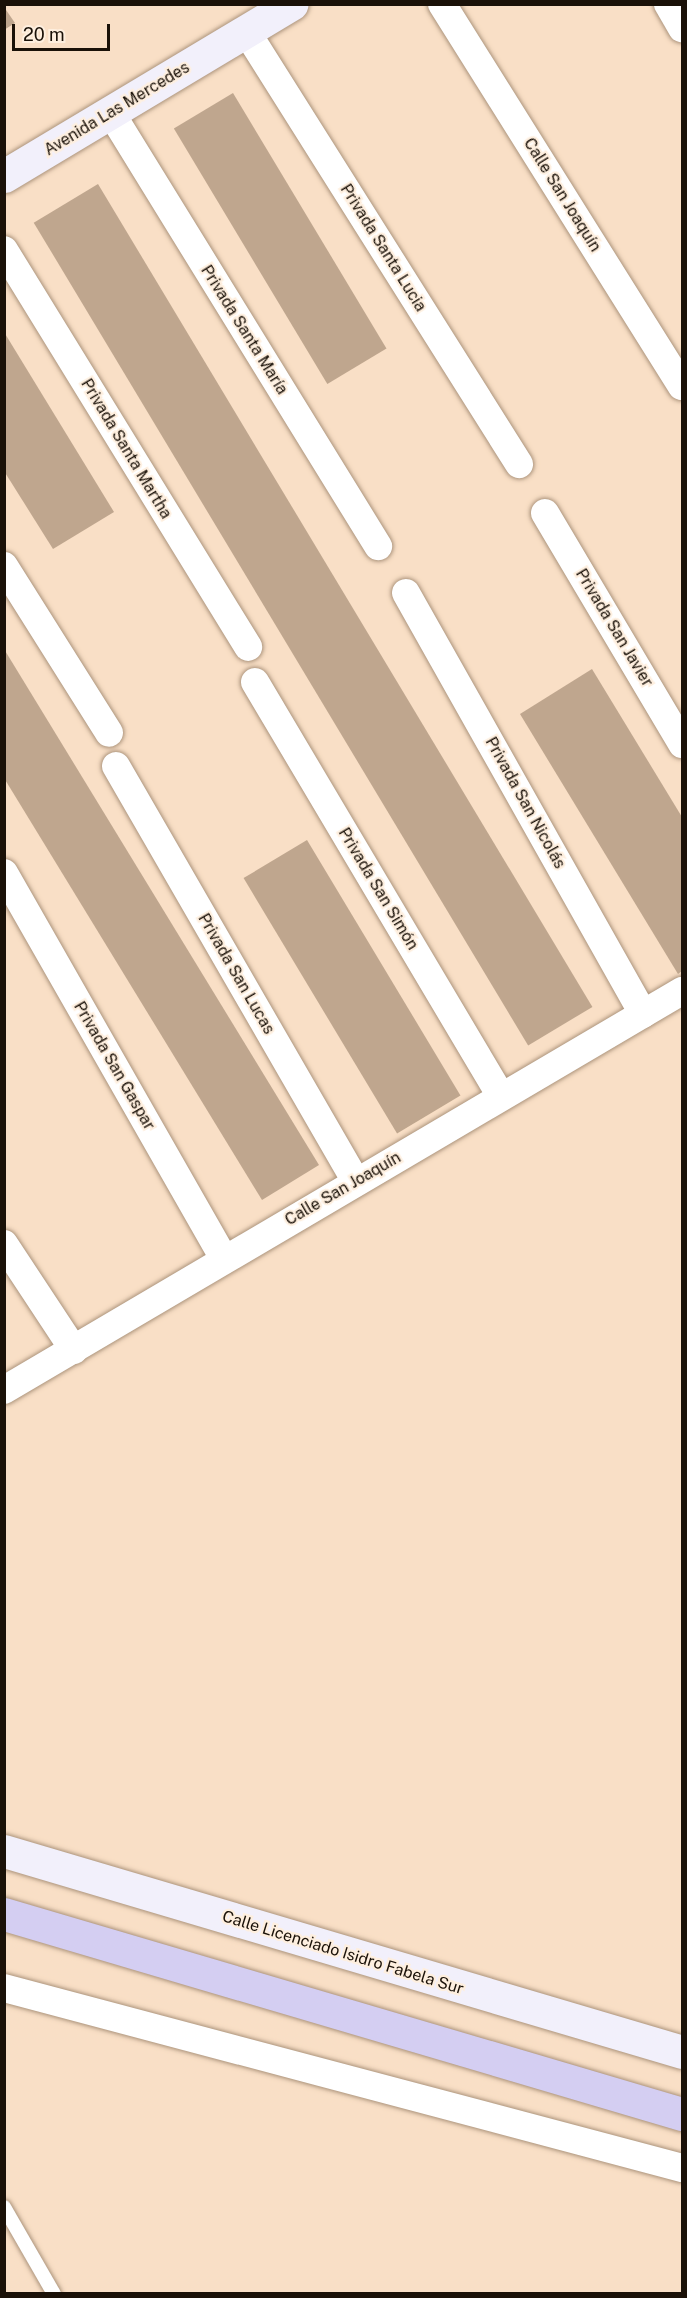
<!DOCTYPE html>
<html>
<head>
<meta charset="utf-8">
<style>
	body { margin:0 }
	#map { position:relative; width:687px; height:2298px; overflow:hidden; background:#f9dfc6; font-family:"Public Sans",sans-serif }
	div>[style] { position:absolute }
	.building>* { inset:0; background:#bfa68e; transform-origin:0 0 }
	.roads { filter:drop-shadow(0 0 2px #ac947c) drop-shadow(0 0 2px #ac947c) }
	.lane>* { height:14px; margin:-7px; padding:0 7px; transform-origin:7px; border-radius:7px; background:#fff }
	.street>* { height:28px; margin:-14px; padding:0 14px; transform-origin:14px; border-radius:14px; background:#fff }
	.secondary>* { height:33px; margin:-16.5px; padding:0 16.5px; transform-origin:16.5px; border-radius:16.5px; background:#f2f0fb }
	.highway>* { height:33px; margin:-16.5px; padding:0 16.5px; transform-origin:16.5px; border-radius:16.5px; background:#d4cef2 }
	span { translate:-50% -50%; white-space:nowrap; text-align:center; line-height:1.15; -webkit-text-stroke:4.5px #feefdf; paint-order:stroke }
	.street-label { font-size:16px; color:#1a1108 }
	.frame { position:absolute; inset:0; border:6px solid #1a1108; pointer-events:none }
	.scale { position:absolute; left:12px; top:24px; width:98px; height:27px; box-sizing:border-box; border:3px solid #1a1108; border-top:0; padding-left:8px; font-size:18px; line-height:21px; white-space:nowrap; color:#1a1108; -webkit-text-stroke:4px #feefdf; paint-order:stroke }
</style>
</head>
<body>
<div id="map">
	<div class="building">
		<i style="clip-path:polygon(4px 7px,15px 23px,4px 30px)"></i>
		<i style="left:233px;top:93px;width:298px;height:69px;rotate:59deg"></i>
		<i style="left:98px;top:184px;width:960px;height:75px;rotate:59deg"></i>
		<i style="clip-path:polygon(4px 332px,114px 512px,53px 549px,4px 471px)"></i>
		<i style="clip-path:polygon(4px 649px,319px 1165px,262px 1200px,4px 778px)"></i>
		<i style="clip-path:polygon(592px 669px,682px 817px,682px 971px,678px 974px,520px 714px)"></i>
		<i style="left:307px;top:840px;width:298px;height:74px;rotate:59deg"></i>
	</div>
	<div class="roads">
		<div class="lane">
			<i style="left:4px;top:2207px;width:100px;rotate:60.1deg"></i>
		</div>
		<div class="street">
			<i style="left:442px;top:4px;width:451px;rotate:57.9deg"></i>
			<i style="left:668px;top:4px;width:28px;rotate:60deg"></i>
			<i style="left:246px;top:31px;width:512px;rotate:57.77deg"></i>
			<i style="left:111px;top:113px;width:509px;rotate:58.34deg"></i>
			<i style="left:4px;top:250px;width:466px;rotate:58.4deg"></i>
			<i style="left:545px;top:513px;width:269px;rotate:59.3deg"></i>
			<i style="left:4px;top:566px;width:197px;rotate:57.8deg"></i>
			<i style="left:406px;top:593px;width:483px;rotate:60.6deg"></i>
			<i style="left:255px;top:682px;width:482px;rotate:59.3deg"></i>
			<i style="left:116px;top:766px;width:479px;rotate:60deg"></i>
			<i style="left:4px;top:873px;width:444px;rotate:60.3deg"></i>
			<i style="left:4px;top:1244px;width:127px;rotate:56.6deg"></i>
			<i style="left:4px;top:1390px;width:787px;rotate:-30.48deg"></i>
			<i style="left:4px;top:1988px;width:701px;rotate:14.87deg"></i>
		</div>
		<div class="secondary">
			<i style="left:4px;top:176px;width:335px;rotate:-30.9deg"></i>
			<i style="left:4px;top:1851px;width:707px;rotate:16.51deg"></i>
		</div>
		<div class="highway">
			<i style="left:4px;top:1914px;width:707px;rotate:16.44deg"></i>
		</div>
	</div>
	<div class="street-label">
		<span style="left:117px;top:109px;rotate:-31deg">Avenida Las Mercedes</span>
		<span style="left:562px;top:195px;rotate:58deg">Calle San Joaquín</span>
		<span style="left:383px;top:248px;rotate:58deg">Privada Santa Lucia</span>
		<span style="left:244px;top:330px;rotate:58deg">Privada Santa María</span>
		<span style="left:126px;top:449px;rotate:59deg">Privada Santa Martha</span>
		<span style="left:614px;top:628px;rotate:59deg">Privada San Javier</span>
		<span style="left:525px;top:803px;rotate:61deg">Privada San Nicolás</span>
		<span style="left:378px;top:889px;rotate:59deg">Privada San Simón</span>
		<span style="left:236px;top:974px;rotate:60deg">Privada San Lucas</span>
		<span style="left:114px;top:1066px;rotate:60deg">Privada San Gaspar</span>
		<span style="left:343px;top:1189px;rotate:-30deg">Calle San Joaquín</span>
		<span style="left:343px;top:1953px;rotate:17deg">Calle Licenciado Isidro Fabela Sur</span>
	</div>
	<div class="frame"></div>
	<div class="scale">20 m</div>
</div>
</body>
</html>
